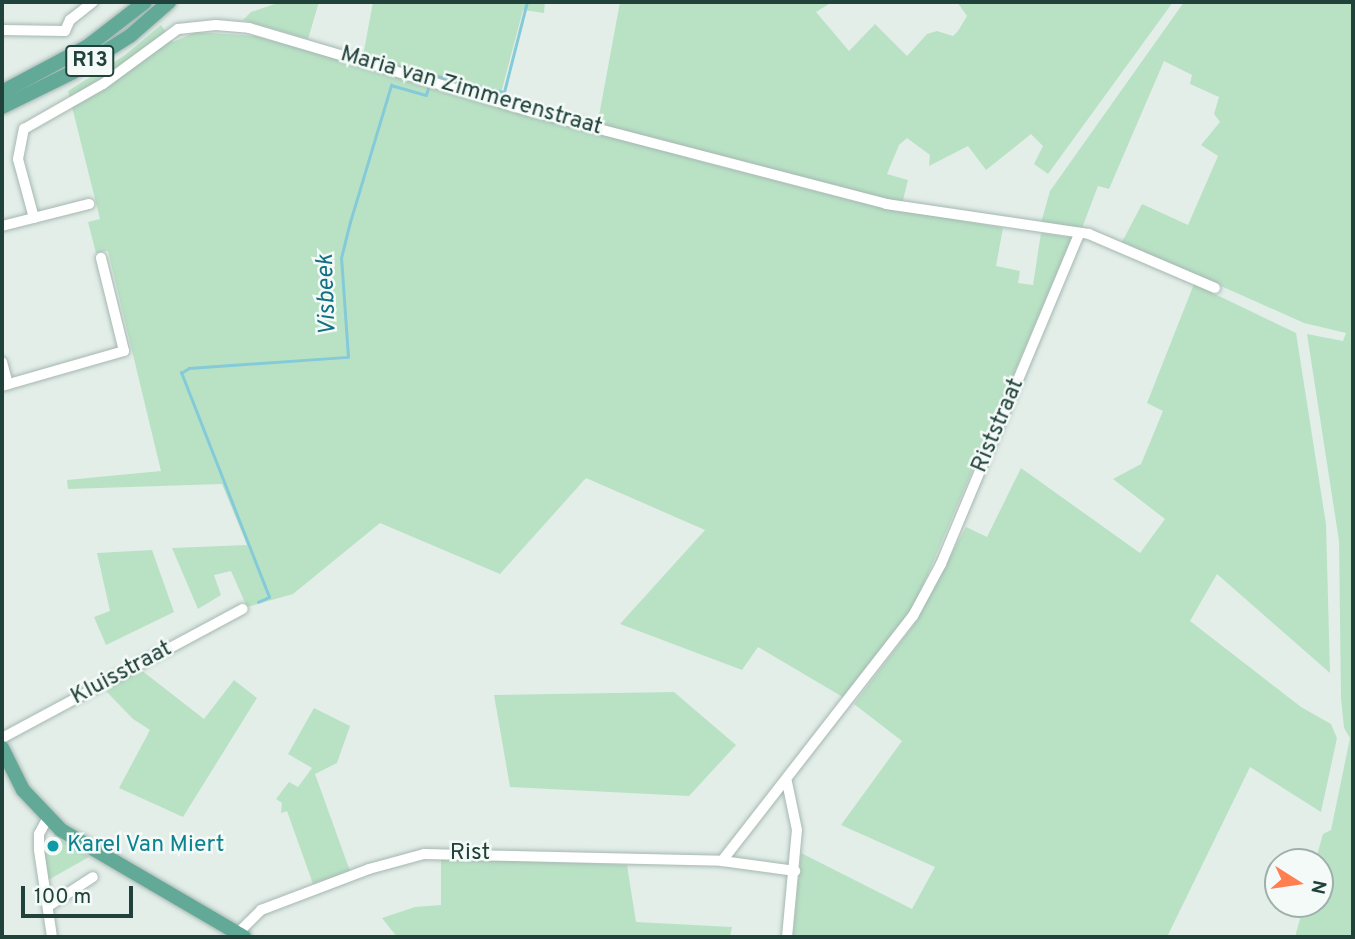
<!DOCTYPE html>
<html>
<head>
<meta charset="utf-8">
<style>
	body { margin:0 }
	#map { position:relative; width:1355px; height:939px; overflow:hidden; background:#e3eee9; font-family:Overpass,sans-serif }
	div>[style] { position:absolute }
	.green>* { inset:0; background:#b9e2c5 }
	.stream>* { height:2.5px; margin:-1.25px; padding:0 1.25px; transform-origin:1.25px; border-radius:1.25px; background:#85cad9 }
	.roads { filter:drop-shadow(0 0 2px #a5b7b1) drop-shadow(0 0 2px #a5b7b1) }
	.minor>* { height:10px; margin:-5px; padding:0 5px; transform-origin:5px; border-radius:5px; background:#fff }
	.major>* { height:14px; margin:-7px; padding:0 7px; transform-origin:7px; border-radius:7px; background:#62a998 }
	.dots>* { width:19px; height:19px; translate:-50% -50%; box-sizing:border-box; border:4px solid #f4faf7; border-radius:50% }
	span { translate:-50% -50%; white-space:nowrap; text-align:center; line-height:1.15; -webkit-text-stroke:5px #f4faf7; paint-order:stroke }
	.shield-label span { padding:2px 5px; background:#f4faf7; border:2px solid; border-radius:5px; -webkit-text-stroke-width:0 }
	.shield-label { font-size:21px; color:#20423a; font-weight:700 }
	.street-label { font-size:23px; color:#20423a }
	.culture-label { font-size:23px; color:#0d838f }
	.left { translate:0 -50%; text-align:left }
	.water-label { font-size:24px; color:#137085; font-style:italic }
	.frame { position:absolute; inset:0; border:4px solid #20423a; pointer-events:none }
	.north { position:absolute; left:1264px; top:848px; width:70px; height:70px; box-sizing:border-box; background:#f4faf7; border:2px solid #9fb0ab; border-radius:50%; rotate:102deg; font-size:19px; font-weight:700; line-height:28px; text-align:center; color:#20423a }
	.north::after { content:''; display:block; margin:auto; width:24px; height:32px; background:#ff7f50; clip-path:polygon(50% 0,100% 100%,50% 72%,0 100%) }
	.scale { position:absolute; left:21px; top:886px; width:112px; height:32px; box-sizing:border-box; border:4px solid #20423a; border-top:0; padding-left:9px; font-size:21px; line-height:24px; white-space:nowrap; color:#20423a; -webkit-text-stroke:5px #f4faf7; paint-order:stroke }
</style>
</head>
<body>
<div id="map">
	<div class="green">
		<i style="clip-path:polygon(281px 2px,319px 2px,308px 39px,243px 20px,251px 12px)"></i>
		<i style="clip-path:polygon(373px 2px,545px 2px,544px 13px,523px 10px,500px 97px,363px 56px)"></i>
		<i style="clip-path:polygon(620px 2px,832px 2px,816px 12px,849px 51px,875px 24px,907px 56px,927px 34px,937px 31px,953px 36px,958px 31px,967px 16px,957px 2px,1173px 2px,1048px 174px,1034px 164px,1043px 146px,1031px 134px,986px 170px,968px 146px,929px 166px,930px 155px,907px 138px,899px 145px,887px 174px,908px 180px,902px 204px,688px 148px,688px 158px,853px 201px,1003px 228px,996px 266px,1020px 271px,1018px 283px,1033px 285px,1041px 233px,1072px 238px,915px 604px,846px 699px,758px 647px,742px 670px,620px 624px,705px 530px,586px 478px,500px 574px,380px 523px,293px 594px,247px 607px,231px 571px,214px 575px,221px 595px,198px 609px,172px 548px,247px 545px,222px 484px,68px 489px,67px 480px,161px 471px,108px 251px,96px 253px,88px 222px,100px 219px,68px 91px,125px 55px,161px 25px,173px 42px,196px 32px,255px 36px,596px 132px)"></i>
		<i style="clip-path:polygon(1184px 2px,1353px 2px,1353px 937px,1295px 937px,1304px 904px,1320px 904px,1320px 862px,1315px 862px,1323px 834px,1331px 830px,1350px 738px,1344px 728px,1341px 699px,1339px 541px,1307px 334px,1343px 341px,1346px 333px,1304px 323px,1122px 242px,1142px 204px,1188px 225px,1218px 156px,1201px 145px,1220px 122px,1214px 114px,1219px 97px,1190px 84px,1192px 75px,1164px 61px,1109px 189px,1098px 186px,1082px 228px,1041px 223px,1050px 191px)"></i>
		<i style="clip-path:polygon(1194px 284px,1296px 333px,1326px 524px,1330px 673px,1217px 574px,1190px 621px,1301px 707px,1331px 724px,1337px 738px,1321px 812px,1250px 767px,1167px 937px,793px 937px,801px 853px,912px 909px,935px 867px,841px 825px,902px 741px,854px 704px,913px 626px,966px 527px,987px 537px,1021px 468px,1140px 553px,1165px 519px,1113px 479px,1141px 464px,1163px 411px,1147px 403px)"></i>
		<i style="clip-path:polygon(152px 550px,174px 612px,106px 645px,94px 617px,110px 611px,97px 553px)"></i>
		<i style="clip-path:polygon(141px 670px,204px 719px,234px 680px,257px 698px,183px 817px,119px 788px,150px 730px,133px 719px,104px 689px)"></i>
		<i style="clip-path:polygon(674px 692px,736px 745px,689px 796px,510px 787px,494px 695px)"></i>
		<i style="clip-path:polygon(314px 708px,350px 726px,337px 763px,315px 774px,350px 871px,313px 884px,287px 811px,281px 813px,282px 803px,276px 799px,289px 782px,298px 787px,312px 768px,288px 754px)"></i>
		<i style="clip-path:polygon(54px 836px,89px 857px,48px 880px,44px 847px)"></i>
		<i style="clip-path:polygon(441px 857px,627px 865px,636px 922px,732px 927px,730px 937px,397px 937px,382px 918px,415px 907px,441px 905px)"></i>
	</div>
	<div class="stream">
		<i style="left:431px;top:78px;width:4px;rotate:-56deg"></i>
		<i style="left:433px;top:75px;width:73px;rotate:13.5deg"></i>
		<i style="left:504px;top:92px;width:93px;rotate:-75.7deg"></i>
		<i style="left:258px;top:602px;width:12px;rotate:-24deg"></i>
		<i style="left:269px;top:597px;width:241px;rotate:-111.4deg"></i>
		<i style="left:181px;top:373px;width:9px;rotate:-32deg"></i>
		<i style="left:189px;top:368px;width:159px;rotate:-4deg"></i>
		<i style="left:348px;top:357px;width:99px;rotate:-94deg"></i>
		<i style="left:341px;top:258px;width:37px;rotate:-76deg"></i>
		<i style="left:350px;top:222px;width:143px;rotate:-73.3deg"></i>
		<i style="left:391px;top:85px;width:36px;rotate:16deg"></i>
		<i style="left:426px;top:95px;width:10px;rotate:-73deg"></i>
	</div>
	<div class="roads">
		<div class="minor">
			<i style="left:2px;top:30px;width:63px;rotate:0.9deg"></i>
			<i style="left:65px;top:31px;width:12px;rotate:-66deg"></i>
			<i style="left:70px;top:20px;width:29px;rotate:-38deg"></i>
			<i style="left:34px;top:218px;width:61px;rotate:-105.2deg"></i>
			<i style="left:18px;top:159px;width:31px;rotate:-79deg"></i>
			<i style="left:24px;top:129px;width:91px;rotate:-29.7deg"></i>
			<i style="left:103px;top:84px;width:93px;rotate:-36.3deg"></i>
			<i style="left:178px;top:29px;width:38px;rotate:-6deg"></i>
			<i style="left:216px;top:25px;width:33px;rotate:5deg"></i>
			<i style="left:249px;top:28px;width:293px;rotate:16.5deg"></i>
			<i style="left:530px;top:111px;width:368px;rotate:14.6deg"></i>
			<i style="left:886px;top:204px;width:205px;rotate:8.4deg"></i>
			<i style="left:1089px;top:234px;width:137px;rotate:23.2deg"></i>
			<i style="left:2px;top:226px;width:90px;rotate:-14.2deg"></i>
			<i style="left:2px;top:362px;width:23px;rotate:75deg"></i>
			<i style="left:2px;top:386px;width:127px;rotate:-16deg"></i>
			<i style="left:124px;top:351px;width:96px;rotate:-103.9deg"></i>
			<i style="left:2px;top:738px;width:273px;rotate:-28.2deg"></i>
			<i style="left:47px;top:819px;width:17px;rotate:118deg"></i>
			<i style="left:39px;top:834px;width:16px;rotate:90deg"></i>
			<i style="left:39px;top:850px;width:88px;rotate:81.5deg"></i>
			<i style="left:722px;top:861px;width:311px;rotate:-52.1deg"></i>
			<i style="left:913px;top:616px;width:59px;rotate:-61.7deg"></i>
			<i style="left:941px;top:564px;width:358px;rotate:-67.3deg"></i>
			<i style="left:50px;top:905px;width:51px;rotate:-33.1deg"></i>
			<i style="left:238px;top:933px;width:33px;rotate:-45deg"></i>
			<i style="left:261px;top:910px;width:116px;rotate:-20.8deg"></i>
			<i style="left:369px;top:869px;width:57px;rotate:-15.3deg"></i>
			<i style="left:424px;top:854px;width:298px;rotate:1.3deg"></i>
			<i style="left:722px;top:861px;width:74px;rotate:7.8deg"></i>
			<i style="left:787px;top:937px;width:107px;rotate:-84.7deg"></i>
			<i style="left:797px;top:830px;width:49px;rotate:-101.8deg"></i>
		</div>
		<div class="major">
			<i style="left:2px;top:92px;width:98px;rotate:-28.1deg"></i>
			<i style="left:88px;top:46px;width:72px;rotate:-37.7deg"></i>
			<i style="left:2px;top:107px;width:79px;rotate:-26.2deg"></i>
			<i style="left:73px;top:72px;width:67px;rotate:-32.3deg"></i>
			<i style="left:130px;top:36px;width:52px;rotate:-41.1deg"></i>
			<i style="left:2px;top:748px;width:47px;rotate:63.4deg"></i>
			<i style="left:23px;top:790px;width:55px;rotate:46.5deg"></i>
			<i style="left:61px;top:830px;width:212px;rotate:30.3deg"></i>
		</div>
	</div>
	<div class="dots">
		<i style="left:53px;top:846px;background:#0f9aa8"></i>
	</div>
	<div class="shield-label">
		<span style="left:90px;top:61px">R13</span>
	</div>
	<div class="street-label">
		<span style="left:471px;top:92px;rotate:16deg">Maria van Zimmerenstraat</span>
		<span style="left:999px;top:426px;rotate:-67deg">Riststraat</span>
		<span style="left:122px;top:674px;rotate:-28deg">Kluisstraat</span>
		<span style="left:470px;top:854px">Rist</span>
	</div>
	<div class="culture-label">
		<span class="left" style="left:67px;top:846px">Karel Van Miert</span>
	</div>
	<div class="water-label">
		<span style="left:328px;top:295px;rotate:-92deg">Visbeek</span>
	</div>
	<div class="frame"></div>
	<div class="north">N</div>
	<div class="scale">100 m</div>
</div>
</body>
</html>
